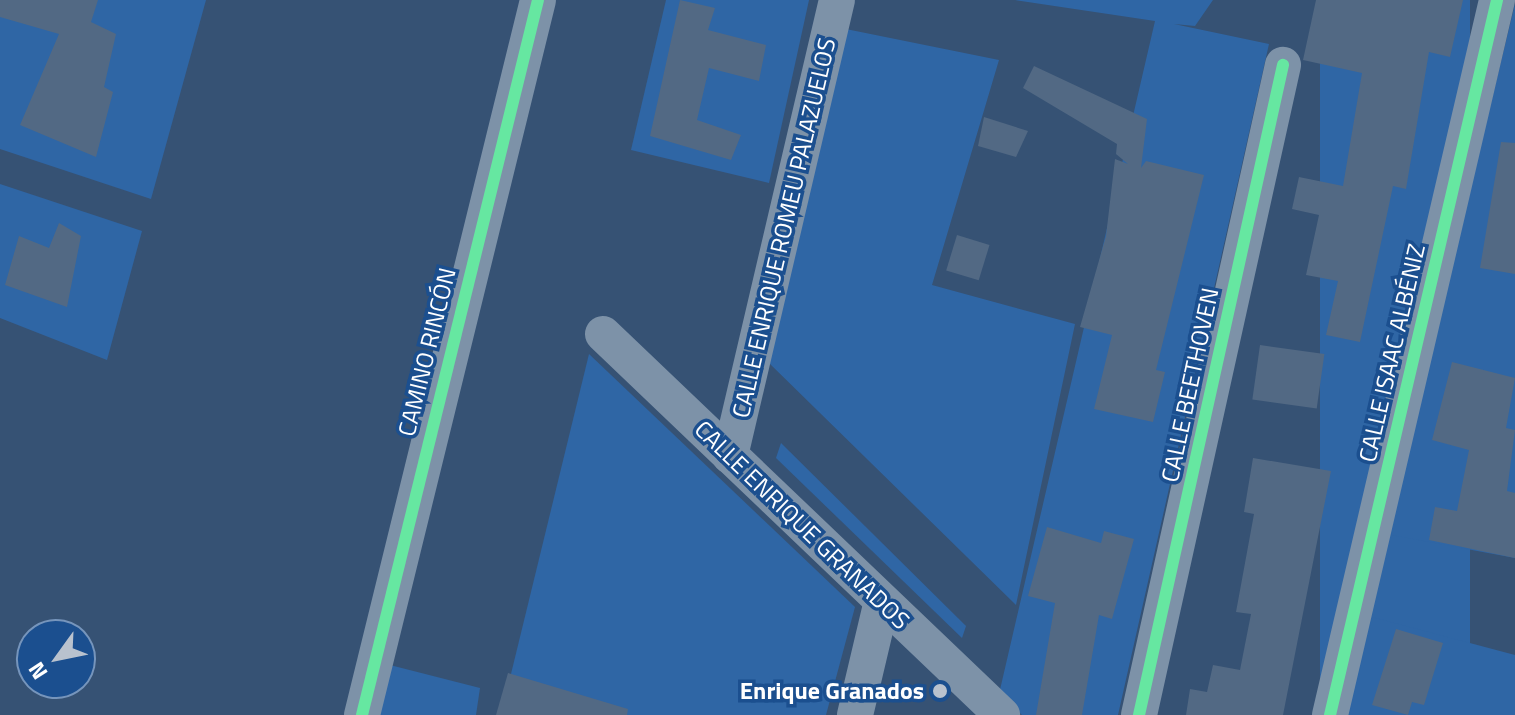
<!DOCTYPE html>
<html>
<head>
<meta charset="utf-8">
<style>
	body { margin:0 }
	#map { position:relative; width:1515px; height:715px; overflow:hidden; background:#365274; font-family:"Titillium Web",sans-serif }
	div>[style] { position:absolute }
	.green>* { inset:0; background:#2f66a5; transform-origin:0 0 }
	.building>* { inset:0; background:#526984; transform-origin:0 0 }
	.minor>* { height:36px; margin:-18px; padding:0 18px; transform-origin:18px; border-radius:18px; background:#7d92a8 }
	.cycleway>* { height:12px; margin:-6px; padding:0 6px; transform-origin:6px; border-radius:6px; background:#66e7a1 }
	.dots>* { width:22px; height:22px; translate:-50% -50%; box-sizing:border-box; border:4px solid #1b4f8f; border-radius:50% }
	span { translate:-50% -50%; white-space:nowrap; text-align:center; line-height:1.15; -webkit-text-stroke:7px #1b4f8f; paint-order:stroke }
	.street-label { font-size:24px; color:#fff }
	.poi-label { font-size:24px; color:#fff; font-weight:700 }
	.right { translate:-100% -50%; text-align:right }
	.north { position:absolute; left:16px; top:619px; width:80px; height:80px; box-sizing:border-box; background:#1b4f8f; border:2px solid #7695bc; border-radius:50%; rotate:237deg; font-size:22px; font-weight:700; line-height:32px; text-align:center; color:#fff }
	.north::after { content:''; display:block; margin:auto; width:28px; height:36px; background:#b9c2ce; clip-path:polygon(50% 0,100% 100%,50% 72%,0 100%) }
</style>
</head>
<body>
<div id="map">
	<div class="green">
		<i style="clip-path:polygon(0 0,206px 0,151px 199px,0 149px)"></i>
		<i style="clip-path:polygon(666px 0,809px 0,769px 183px,631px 150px)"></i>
		<i style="clip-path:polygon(1015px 0,1213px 0,1195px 26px,1174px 24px,1269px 44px,1118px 715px,1022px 715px,999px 694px,1155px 21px)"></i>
		<i style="left:1320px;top:0;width:150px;height:734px"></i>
		<i style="clip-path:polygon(1515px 4px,1515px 558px,1386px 534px)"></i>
		<i style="clip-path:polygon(831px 26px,999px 60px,932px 285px,1075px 324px,1016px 605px,769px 363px)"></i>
		<i style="clip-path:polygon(0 184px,142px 231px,107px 360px,0 318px)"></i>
		<i style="clip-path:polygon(589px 354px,855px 607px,826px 715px,501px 715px)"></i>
		<i style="clip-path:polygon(781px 443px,966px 626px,962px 638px,776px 458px)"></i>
		<i style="clip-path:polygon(1372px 617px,1515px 655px,1515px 715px,1349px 715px)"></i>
		<i style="clip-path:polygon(386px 664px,480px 688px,476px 715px,374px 715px)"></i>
	</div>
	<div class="building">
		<i style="clip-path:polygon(0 0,98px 0,91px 22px,116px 34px,104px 87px,113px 92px,96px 157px,20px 125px,59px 34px,0 17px)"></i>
		<i style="clip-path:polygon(680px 0,715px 8px,708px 30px,766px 45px,759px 81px,709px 68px,697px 120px,741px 135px,731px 160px,650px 136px)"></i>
		<i style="clip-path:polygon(1316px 0,1463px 0,1450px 57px,1429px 52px,1406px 189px,1393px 186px,1360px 342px,1326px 335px,1338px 281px,1306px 275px,1319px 215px,1292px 209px,1299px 177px,1343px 186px,1362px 73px,1303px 60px)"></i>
		<i style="clip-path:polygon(1034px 66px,1147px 119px,1141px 168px,1146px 161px,1204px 175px,1156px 370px,1165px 372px,1153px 422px,1094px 409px,1112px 335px,1080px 327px,1106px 236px,1115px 159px,1128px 164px,1116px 154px,1117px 144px,1023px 88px)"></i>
		<i style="clip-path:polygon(984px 117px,1028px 131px,1016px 157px,978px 146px)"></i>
		<i style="clip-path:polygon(1501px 142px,1515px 143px,1515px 274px,1480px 268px)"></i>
		<i style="clip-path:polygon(59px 223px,81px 236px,67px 307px,5px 285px,19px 236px,49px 248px)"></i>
		<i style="left:957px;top:235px;width:34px;height:37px;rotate:17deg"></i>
		<i style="left:1260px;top:345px;width:65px;height:55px;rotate:8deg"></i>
		<i style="clip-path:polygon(1452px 362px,1515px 378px,1506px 428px,1515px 430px,1507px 491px,1515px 493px,1515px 558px,1429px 540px,1435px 507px,1457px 511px,1469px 450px,1432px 440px)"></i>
		<i style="clip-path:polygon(1253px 458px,1331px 471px,1283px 715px,1186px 715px,1190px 689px,1207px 692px,1213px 665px,1240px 670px,1251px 614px,1236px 612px,1254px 514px,1244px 512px)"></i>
		<i style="clip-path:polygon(1047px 527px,1101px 543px,1104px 531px,1134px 539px,1112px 619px,1099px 615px,1082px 715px,1036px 715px,1055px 603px,1028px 596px)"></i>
		<i style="clip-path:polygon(1396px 629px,1443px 643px,1424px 705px,1412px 702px,1408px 715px,1372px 705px)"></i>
		<i style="clip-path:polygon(508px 673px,628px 709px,627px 715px,496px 715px)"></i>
	</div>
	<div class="minor">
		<i style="left:603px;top:334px;width:552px;rotate:43.68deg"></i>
		<i style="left:730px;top:456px;width:468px;rotate:-76.8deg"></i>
		<i style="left:362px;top:715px;width:736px;rotate:-76.17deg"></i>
		<i style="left:855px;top:715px;width:117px;rotate:-76.7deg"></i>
		<i style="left:1139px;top:715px;width:666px;rotate:-77.51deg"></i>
		<i style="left:1330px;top:715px;width:734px;rotate:-76.85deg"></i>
	</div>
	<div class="cycleway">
		<i style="left:362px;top:715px;width:736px;rotate:-76.17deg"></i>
		<i style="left:1139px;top:715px;width:666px;rotate:-77.51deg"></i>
		<i style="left:1330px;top:715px;width:734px;rotate:-76.85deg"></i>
	</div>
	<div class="dots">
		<i style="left:940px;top:691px;background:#b9c2ce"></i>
	</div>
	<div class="street-label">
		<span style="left:784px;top:228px;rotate:-77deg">CALLE ENRIQUE ROMEU PALAZUELOS</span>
		<span style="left:427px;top:352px;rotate:-76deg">CAMINO RINCÓN</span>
		<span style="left:1392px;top:353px;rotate:-77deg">CALLE ISAAC ALBÉNIZ</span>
		<span style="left:1190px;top:385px;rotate:-78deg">CALLE BEETHOVEN</span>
		<span style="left:802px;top:525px;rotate:44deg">CALLE ENRIQUE GRANADOS</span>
	</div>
	<div class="poi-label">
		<span class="right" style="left:924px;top:691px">Enrique Granados</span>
	</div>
	<div class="north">N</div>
</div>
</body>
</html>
